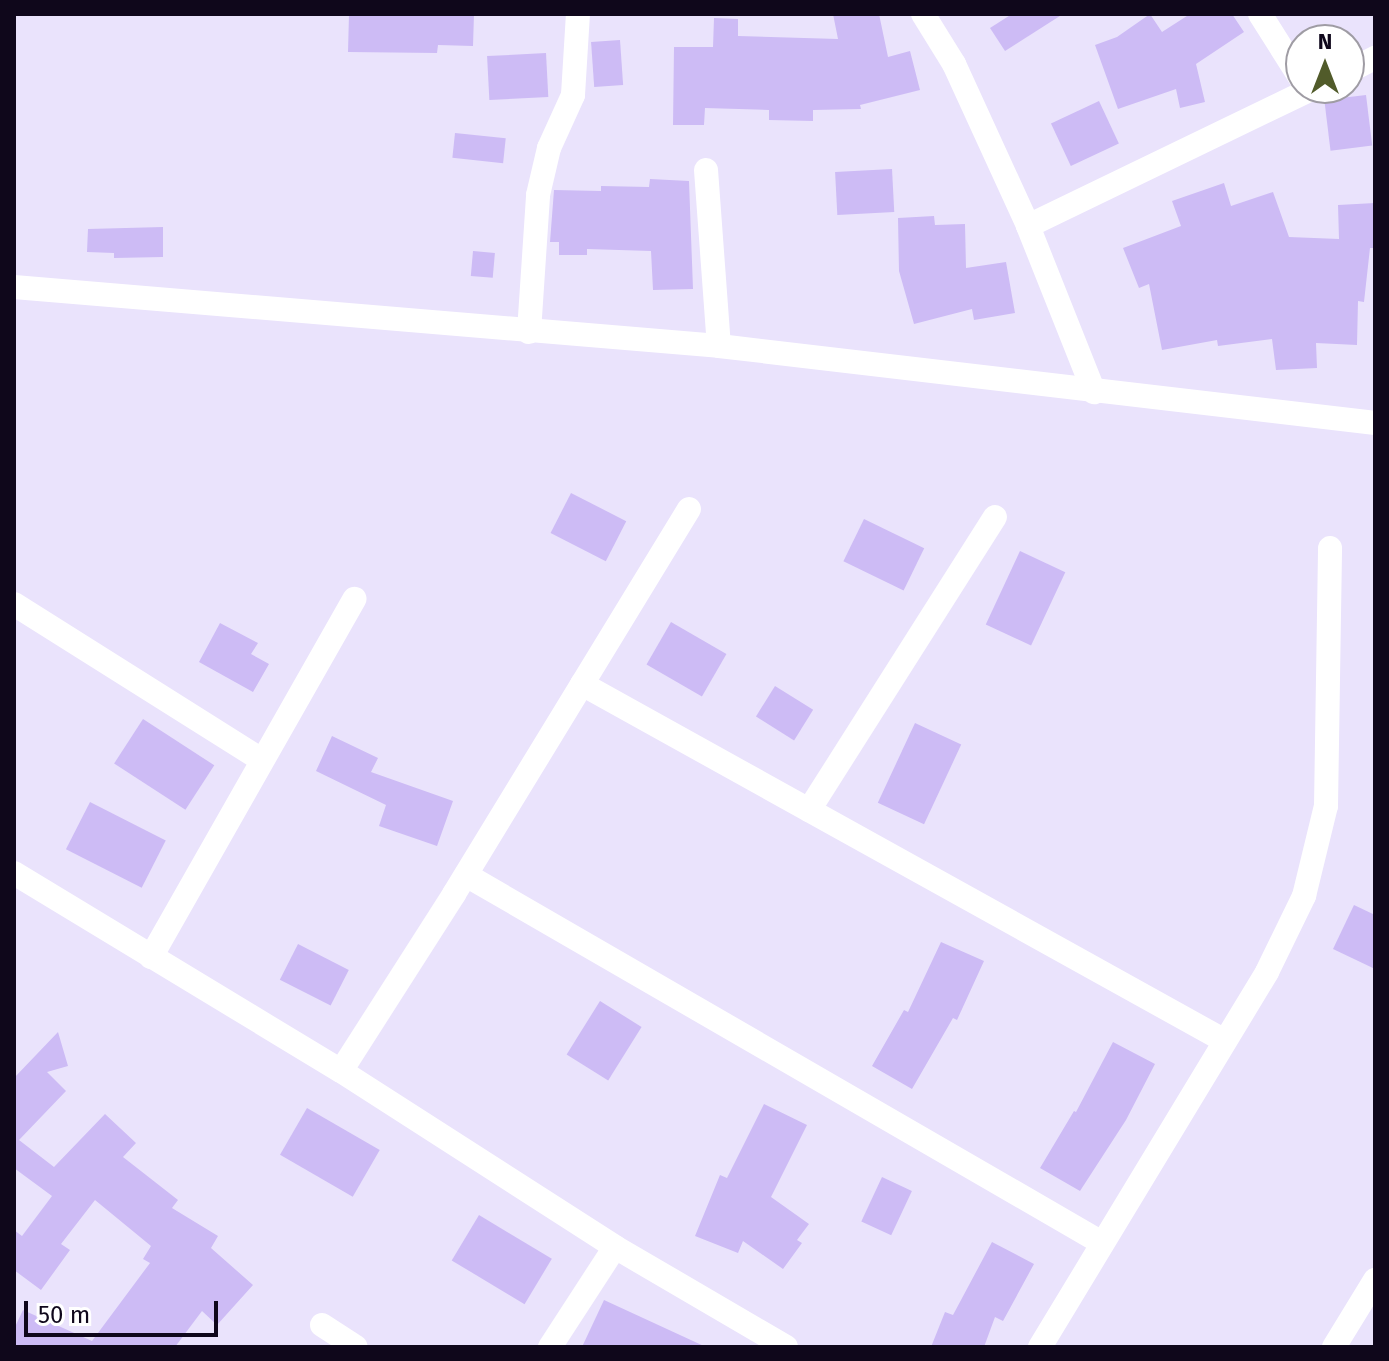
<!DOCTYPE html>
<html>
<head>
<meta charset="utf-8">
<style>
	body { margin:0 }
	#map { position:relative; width:1389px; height:1361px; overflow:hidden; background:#eae3fc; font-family:"Fira Sans",sans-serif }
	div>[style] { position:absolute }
	.building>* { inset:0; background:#cdbbf5; transform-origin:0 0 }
	.minor>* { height:24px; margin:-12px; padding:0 12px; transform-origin:12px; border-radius:12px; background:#fff }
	span { translate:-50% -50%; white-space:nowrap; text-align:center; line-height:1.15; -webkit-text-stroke:7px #fff; paint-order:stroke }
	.frame { position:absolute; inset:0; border:16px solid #0f071b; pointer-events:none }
	.north { position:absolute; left:1285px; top:24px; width:80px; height:80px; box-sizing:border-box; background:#fff; border:2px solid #9f9ca4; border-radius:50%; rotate:0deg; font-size:22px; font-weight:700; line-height:32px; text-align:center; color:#0f071b }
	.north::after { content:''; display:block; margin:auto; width:28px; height:36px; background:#515b2a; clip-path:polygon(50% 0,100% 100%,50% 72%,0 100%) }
	.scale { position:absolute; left:24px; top:1301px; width:194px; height:36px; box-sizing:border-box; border:4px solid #0f071b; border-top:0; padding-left:10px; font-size:24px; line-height:28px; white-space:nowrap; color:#0f071b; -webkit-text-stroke:6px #fff; paint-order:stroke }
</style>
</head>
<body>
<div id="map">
	<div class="building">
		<i style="clip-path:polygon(349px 14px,474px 14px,473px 46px,438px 45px,437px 53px,348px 52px)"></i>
		<i style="clip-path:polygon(833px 14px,879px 14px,888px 57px,910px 51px,920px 90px,860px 105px,861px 109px,813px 110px,813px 121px,769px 120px,769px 110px,705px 108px,704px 125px,673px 125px,674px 47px,713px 47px,714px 18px,738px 19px,738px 36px,838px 39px)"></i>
		<i style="clip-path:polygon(1012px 14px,1063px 14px,1005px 51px,990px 28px)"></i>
		<i style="clip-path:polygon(1150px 14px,1162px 32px,1190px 14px,1232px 14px,1244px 32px,1196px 64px,1205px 102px,1180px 108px,1176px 89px,1118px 109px,1095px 45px,1117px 37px)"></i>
		<i style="left:620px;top:40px;width:45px;height:29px;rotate:86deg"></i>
		<i style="left:546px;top:53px;width:44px;height:59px;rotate:87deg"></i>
		<i style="left:1366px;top:95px;width:51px;height:42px;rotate:83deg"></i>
		<i style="left:1099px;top:101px;width:47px;height:53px;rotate:65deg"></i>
		<i style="left:455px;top:133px;width:51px;height:25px;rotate:6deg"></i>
		<i style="left:892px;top:169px;width:43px;height:57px;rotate:87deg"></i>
		<i style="clip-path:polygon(650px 179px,689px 181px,693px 289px,653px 290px,651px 251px,587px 249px,587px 255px,559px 255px,559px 242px,550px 242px,554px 190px,601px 191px,601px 186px,649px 187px)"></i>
		<i style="clip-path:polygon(1224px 183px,1231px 206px,1273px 192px,1289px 237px,1339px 239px,1338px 205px,1375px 203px,1375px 248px,1370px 248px,1364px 302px,1358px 301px,1357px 345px,1316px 343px,1317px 368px,1276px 370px,1272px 339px,1218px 346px,1217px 340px,1162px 350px,1149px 284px,1139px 288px,1123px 248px,1181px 226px,1172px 201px)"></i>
		<i style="clip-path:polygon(934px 216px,935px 225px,965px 224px,966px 268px,1006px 262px,1015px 313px,974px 320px,972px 309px,914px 324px,899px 271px,898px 218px)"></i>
		<i style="clip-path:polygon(163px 227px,163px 257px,114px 258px,114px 253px,87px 252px,88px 229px)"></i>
		<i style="left:473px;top:251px;width:22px;height:25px;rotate:5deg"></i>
		<i style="left:571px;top:493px;width:62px;height:45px;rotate:27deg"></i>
		<i style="left:864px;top:519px;width:67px;height:47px;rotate:26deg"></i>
		<i style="left:1020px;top:551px;width:50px;height:81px;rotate:25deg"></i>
		<i style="left:671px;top:622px;width:64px;height:49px;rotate:30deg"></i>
		<i style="clip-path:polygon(220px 623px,258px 643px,251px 654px,269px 664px,253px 692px,199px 662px)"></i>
		<i style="left:775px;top:686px;width:45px;height:36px;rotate:32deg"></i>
		<i style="left:143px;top:719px;width:85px;height:53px;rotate:33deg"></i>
		<i style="left:915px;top:723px;width:51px;height:88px;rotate:25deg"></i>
		<i style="clip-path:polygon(332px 736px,378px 758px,371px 772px,453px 801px,437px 846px,379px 826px,386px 805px,316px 771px)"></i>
		<i style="left:90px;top:802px;width:85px;height:53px;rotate:27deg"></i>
		<i style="clip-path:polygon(1354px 905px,1375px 915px,1375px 969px,1333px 949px)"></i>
		<i style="clip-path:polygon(941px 942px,984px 961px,957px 1020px,953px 1018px,912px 1089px,872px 1066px,904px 1010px,908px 1012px)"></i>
		<i style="left:298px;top:944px;width:57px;height:40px;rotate:27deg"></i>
		<i style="left:600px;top:1001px;width:49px;height:63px;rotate:32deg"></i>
		<i style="clip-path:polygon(58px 1032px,68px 1066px,47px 1072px,66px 1091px,19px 1140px,54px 1167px,105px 1114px,136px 1143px,123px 1157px,178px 1200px,172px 1208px,218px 1236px,211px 1248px,253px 1285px,217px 1325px,202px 1311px,175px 1347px,14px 1347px,14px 1329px,23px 1310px,92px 1341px,150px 1263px,143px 1259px,151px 1246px,95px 1200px,61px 1244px,70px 1250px,41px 1290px,14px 1270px,14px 1230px,22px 1236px,52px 1196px,14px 1168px,14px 1078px)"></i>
		<i style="clip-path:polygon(1113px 1042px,1155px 1064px,1126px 1120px,1080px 1191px,1040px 1168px,1074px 1111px,1076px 1112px)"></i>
		<i style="clip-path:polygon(764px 1104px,807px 1125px,771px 1197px,809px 1224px,797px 1240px,802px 1243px,783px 1269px,743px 1241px,738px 1253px,695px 1236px,720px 1175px,727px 1178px)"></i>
		<i style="left:307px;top:1108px;width:84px;height:54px;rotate:30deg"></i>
		<i style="left:882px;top:1177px;width:33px;height:49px;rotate:25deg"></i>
		<i style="left:479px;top:1215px;width:85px;height:53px;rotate:31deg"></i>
		<i style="clip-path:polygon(992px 1242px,1034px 1264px,1003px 1321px,995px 1317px,984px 1347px,931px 1347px,945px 1312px,953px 1315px)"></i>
		<i style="clip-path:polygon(604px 1300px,706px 1347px,582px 1347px)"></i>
	</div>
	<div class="minor">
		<i style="left:923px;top:14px;width:59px;rotate:58.2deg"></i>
		<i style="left:954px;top:64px;width:178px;rotate:65.4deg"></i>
		<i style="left:1028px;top:226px;width:179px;rotate:68.3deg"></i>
		<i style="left:1260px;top:14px;width:77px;rotate:57.8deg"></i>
		<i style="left:1349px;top:71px;width:29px;rotate:-27deg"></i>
		<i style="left:706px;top:170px;width:176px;rotate:85.8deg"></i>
		<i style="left:1028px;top:226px;width:318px;rotate:-25.8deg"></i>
		<i style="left:14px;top:287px;width:707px;rotate:4.78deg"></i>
		<i style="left:719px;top:346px;width:661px;rotate:6.69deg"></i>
		<i style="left:529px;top:332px;width:137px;rotate:-86.2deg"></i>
		<i style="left:538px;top:195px;width:48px;rotate:-76.8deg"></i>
		<i style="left:549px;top:148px;width:58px;rotate:-65.6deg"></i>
		<i style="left:573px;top:95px;width:81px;rotate:-86.5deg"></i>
		<i style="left:14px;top:604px;width:293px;rotate:32.2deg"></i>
		<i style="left:582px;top:684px;width:735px;rotate:29.04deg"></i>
		<i style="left:809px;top:810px;width:347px;rotate:-57.6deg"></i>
		<i style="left:14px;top:873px;width:382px;rotate:31.2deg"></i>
		<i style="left:341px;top:1071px;width:326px;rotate:32.7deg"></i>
		<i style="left:615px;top:1247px;width:198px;rotate:30.3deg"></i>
		<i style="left:466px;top:875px;width:735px;rotate:30.05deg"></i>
		<i style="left:151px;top:957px;width:412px;rotate:-60.4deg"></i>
		<i style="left:341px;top:1071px;width:210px;rotate:-57.4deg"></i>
		<i style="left:454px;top:894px;width:451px;rotate:-58.6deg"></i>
		<i style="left:322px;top:1325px;width:40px;rotate:32.9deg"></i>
		<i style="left:550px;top:1347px;width:119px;rotate:-57deg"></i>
		<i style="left:1040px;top:1347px;width:438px;rotate:-58.8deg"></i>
		<i style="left:1267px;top:972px;width:85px;rotate:-64deg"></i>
		<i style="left:1304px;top:896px;width:93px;rotate:-76.3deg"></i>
		<i style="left:1326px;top:806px;width:258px;rotate:-89.1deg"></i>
		<i style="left:1334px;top:1347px;width:79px;rotate:-58.5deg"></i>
	</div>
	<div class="frame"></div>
	<div class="north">N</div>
	<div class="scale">50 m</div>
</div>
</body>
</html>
